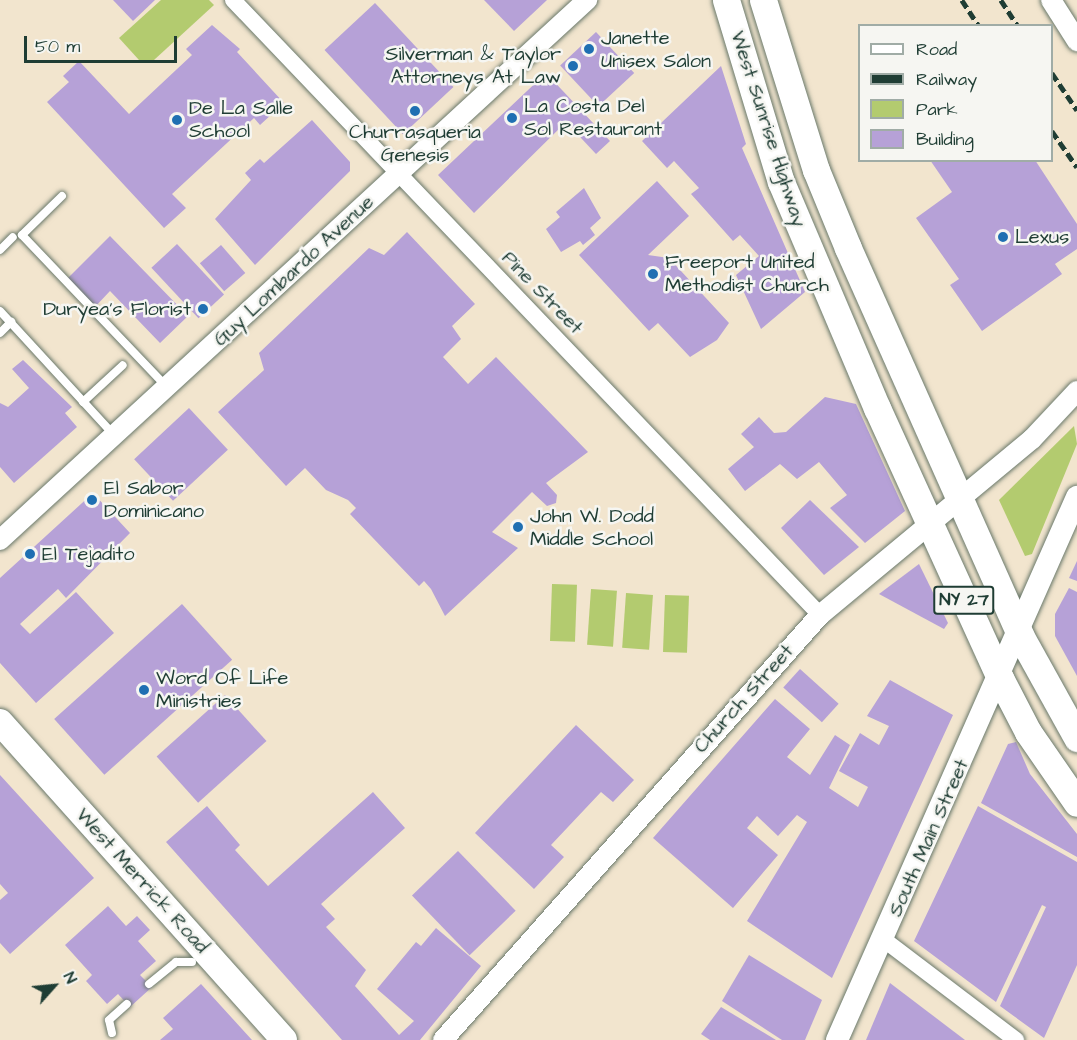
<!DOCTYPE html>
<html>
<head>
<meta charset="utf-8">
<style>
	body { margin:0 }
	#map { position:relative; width:1077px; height:1040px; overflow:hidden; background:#f2e5ce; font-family:"Architects Daughter",sans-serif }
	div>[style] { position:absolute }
	.green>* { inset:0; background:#b3cb6f; transform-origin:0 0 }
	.building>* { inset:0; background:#b6a1d7; transform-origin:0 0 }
	.roads { filter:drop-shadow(0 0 2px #69786a) drop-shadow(0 0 2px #69786a) }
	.service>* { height:8px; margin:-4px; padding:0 4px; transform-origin:4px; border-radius:4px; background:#fff }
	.minor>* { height:16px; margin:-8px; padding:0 8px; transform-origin:8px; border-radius:8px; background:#fff }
	.tertiary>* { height:20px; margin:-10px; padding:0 10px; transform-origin:10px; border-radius:10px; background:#fff }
	.secondary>* { height:22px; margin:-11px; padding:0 11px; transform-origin:11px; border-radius:11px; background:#fff }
	.primary>* { height:26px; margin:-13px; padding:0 13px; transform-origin:13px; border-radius:13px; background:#fff }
	.trunk>* { height:27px; margin:-13.5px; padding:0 13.5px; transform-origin:13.5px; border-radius:13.5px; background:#fff }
	.rail>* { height:4.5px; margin-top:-2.25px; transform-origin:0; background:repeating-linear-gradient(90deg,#1f3d34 0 9px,transparent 0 13.5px) }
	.dots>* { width:16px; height:16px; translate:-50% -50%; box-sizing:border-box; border:3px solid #f6f6f2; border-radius:50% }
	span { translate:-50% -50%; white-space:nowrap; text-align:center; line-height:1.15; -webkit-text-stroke:5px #f6f6f2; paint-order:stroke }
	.shield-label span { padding:2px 4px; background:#f6f6f2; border:2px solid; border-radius:4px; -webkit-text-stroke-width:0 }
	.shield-label { font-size:18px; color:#1f3d34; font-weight:700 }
	.poi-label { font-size:20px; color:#1f3d34 }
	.left { translate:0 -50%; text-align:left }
	.right { translate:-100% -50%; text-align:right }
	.street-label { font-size:20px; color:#1f3d34 }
	.legend { position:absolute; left:858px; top:24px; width:195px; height:138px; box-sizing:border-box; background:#f6f6f2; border:2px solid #a0aca6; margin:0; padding:8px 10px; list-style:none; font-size:18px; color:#1f3d34 }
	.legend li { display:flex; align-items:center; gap:12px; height:30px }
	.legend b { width:30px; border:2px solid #a0aca6 }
	.north { position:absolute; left:24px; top:956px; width:60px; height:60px; -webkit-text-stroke:4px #f6f6f2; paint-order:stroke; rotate:63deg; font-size:16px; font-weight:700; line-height:24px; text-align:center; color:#1f3d34 }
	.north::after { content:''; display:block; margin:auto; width:21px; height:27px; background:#1f3d34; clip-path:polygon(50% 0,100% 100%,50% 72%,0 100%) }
	.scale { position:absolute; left:24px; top:36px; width:153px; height:27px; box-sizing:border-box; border:3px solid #1f3d34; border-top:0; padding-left:8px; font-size:18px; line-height:21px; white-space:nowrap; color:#1f3d34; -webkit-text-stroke:4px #f6f6f2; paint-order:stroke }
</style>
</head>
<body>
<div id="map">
	<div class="green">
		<i style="clip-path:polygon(161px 0,209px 0,214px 5px,154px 60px,139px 60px,119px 38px)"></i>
		<i style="clip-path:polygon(1074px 426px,1077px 444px,1032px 554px,1025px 556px,999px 500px)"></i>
		<i style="left:552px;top:584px;width:25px;height:57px;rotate:2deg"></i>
		<i style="left:591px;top:589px;width:26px;height:56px;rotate:4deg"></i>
		<i style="left:626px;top:593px;width:27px;height:55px;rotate:4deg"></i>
		<i style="left:665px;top:595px;width:24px;height:57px;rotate:2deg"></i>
	</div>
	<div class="building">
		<i style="clip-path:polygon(113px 0,155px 0,133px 21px)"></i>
		<i style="clip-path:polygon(484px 0,547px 0,514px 31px)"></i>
		<i style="left:375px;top:3px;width:115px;height:69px;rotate:47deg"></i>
		<i style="clip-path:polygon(212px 25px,240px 49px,237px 52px,284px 103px,260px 125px,254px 118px,172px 194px,186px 208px,164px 228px,47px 102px,69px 82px,63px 76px,79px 61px,129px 114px,192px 55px,186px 49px)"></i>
		<i style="left:596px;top:32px;width:56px;height:49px;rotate:47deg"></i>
		<i style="clip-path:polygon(721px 66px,746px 144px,742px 148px,805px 292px,761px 329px,736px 275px,759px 256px,740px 235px,733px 241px,691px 194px,699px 188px,674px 161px,667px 168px,642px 141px)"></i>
		<i style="clip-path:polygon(546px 73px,610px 141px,596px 154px,566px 122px,474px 213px,438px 175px)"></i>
		<i style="clip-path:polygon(312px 120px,350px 162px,350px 171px,255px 265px,215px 219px,251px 180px,245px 173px,260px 159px,264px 163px)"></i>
		<i style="clip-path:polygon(930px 160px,1035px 160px,1077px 224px,1077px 249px,1055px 264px,1062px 274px,982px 331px,950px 285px,959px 279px,916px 218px,952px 192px)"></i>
		<i style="clip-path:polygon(657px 181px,689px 216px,648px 255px,669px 258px,729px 323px,717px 340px,690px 357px,658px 323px,649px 331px,579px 255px)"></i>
		<i style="clip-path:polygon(584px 188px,601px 218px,590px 228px,595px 235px,583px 245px,580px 241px,561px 252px,546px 229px,560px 217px,556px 212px)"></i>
		<i style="clip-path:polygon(407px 232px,475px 304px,452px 326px,461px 339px,443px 357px,468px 384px,496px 357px,588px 452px,546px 483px,557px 495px,556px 503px,547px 506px,532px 492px,492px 532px,518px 548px,445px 616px,431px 589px,424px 581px,419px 586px,350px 514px,356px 508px,348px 500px,326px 490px,305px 468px,286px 486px,218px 412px,264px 370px,259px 353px,369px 248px,384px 255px)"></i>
		<i style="clip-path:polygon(110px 236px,188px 316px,160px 343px,110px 291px,94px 308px,67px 279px)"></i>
		<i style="left:177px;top:244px;width:69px;height:35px;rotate:47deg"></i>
		<i style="left:221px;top:245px;width:37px;height:28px;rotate:49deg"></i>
		<i style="clip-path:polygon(23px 360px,72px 407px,65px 413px,77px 427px,14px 483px,0 467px,0 403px,8px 407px,29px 388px,12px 369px)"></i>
		<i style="clip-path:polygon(825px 397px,856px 404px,905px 511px,865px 543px,830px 508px,847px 495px,819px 462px,797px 479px,780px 464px,745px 491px,728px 469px,754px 447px,741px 434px,759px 417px,774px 433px,786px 432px)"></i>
		<i style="left:189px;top:408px;width:57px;height:75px;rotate:47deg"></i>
		<i style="clip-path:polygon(93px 493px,130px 533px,66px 598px,58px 589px,20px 624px,30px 634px,76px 592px,114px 633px,36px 703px,0 663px,0 578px)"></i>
		<i style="clip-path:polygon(810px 500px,859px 547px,824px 575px,781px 528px)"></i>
		<i style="clip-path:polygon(1077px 561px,1077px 581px,1069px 578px)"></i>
		<i style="clip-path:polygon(919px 564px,948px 623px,944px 629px,879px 594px)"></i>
		<i style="clip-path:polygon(1069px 588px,1077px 592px,1077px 676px,1055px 636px,1055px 614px)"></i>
		<i style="left:182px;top:604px;width:75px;height:172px;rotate:48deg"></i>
		<i style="left:800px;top:669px;width:52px;height:25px;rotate:42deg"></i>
		<i style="clip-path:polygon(890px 680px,953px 715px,832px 978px,747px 921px,807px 822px,797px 815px,778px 836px,757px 816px,747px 828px,778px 855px,733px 908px,653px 838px,775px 699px,810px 729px,787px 757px,810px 775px,835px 735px,850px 745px,829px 788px,858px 807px,868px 787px,839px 771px,860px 733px,879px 745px,889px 726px,867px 716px)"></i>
		<i style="left:225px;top:695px;width:62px;height:92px;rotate:48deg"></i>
		<i style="clip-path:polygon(576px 725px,634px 780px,613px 802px,601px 792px,551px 845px,564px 857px,534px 889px,475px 833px)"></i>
		<i style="clip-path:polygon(1016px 742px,1030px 774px,1077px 834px,1077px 857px,981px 803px,1008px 744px)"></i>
		<i style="clip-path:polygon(0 775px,94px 878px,10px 954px,0 943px,0 900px,8px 893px,0 884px)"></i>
		<i style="clip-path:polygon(373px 792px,405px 828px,321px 904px,335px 919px,326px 927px,366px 970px,355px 986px,399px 1035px,414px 1021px,377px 989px,416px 942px,421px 946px,436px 928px,481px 966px,420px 1040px,342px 1040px,166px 842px,207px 806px,240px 845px,235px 850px,268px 886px)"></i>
		<i style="clip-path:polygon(978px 806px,1077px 862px,1077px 965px,1044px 1038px,1000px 1006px,1046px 907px,1042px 905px,996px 1002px,914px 941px)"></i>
		<i style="left:458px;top:851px;width:83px;height:64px;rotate:46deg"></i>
		<i style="clip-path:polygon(108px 906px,126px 926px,137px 916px,150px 930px,138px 941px,156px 961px,140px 975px,152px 987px,130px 1007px,118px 994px,107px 1004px,86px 981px,92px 975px,65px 945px)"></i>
		<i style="clip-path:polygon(749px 955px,822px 1000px,805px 1040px,782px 1040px,722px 1001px)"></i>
		<i style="clip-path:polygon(890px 983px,965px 1040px,866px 1040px)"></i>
		<i style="clip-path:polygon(201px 984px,252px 1040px,160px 1040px,173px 1029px,163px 1018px)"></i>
		<i style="clip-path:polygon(721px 1007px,776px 1040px,710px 1040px,701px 1034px)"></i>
	</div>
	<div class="roads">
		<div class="service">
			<i style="left:62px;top:196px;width:56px;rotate:135.7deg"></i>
			<i style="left:22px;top:235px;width:210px;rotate:46.4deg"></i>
			<i style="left:0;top:250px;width:18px;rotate:-45deg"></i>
			<i style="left:0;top:311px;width:167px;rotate:47.4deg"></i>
			<i style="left:0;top:333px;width:16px;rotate:-45deg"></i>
			<i style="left:83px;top:402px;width:54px;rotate:-42.8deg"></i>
			<i style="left:149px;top:984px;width:35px;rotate:-39deg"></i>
			<i style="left:176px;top:962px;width:16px"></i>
			<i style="left:112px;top:1033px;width:13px;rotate:-103deg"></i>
			<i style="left:109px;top:1020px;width:24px;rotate:-42deg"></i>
		</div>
		<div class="minor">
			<i style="left:233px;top:0;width:850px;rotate:46.33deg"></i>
			<i style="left:883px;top:939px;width:167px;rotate:37.2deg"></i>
		</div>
		<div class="tertiary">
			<i style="left:1051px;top:0;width:49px;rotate:57.6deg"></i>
			<i style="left:0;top:540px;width:798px;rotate:-42.61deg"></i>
			<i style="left:443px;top:1040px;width:568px;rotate:-48.43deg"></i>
			<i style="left:820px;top:615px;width:276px;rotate:-39.7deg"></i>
			<i style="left:1032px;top:439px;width:66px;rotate:-46.8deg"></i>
		</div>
		<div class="secondary">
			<i style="left:837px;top:1040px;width:594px;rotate:-66.16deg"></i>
		</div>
		<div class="primary">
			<i style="left:0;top:722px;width:426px;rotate:48.2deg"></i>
		</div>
		<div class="trunk">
			<i style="left:726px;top:0;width:190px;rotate:73.2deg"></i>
			<i style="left:781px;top:182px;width:246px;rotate:67deg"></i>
			<i style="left:877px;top:408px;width:297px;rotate:65.5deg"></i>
			<i style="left:1000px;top:678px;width:61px;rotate:62.6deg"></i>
			<i style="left:1028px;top:732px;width:86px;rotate:55.4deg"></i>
			<i style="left:763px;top:0;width:178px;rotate:72.7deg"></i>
			<i style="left:816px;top:170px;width:84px;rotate:67.7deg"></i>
			<i style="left:848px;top:248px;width:424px;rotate:66deg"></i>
			<i style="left:1020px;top:635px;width:118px;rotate:61deg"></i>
		</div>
	</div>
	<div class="rail">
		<i style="left:962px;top:0;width:31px;rotate:57deg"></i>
		<i style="left:1001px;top:0;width:31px;rotate:57deg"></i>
		<i style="left:1052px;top:73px;width:45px;rotate:56deg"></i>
		<i style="left:1052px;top:131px;width:44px;rotate:55.2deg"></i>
	</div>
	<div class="dots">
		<i style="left:589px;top:49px;background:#1f6fb2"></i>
		<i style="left:573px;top:66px;background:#1f6fb2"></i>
		<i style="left:415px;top:111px;background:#1f6fb2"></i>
		<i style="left:512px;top:118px;background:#1f6fb2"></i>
		<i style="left:177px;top:120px;background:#1f6fb2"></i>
		<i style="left:1003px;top:237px;background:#1f6fb2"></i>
		<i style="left:653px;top:274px;background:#1f6fb2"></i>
		<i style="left:203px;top:309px;background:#1f6fb2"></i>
		<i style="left:92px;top:500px;background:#1f6fb2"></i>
		<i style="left:518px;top:527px;background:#1f6fb2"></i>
		<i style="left:30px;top:554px;background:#1f6fb2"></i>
		<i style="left:144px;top:690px;background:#1f6fb2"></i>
	</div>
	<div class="shield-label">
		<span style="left:964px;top:600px">NY 27</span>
	</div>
	<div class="poi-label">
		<span class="left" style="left:601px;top:50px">Janette<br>Unisex Salon</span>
		<span class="right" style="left:561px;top:66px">Silverman &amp; Taylor<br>Attorneys At Law</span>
		<span class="left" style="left:524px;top:118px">La Costa Del<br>Sol Restaurant</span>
		<span class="left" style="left:189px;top:120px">De La Salle<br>School</span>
		<span style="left:415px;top:144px">Churrasqueria<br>Genesis</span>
		<span class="left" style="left:1015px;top:237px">Lexus</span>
		<span class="left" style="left:665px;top:274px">Freeport United<br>Methodist Church</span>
		<span class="right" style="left:191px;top:309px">Duryea’s Florist</span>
		<span class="left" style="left:104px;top:500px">El Sabor<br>Dominicano</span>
		<span class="left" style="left:530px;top:528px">John W. Dodd<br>Middle School</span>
		<span class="left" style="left:42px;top:554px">El Tejadito</span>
		<span class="left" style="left:156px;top:690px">Word Of Life<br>Ministries</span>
	</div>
	<div class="street-label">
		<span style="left:768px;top:129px;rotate:72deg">West Sunrise Highway</span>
		<span style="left:294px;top:271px;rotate:-43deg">Guy Lombardo Avenue</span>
		<span style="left:542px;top:293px;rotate:46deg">Pine Street</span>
		<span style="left:744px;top:699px;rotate:-48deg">Church Street</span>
		<span style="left:929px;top:838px;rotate:-66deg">South Main Street</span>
		<span style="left:142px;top:881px;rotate:48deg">West Merrick Road</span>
	</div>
	<ul class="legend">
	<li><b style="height:8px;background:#fff"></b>Road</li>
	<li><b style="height:8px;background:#1f3d34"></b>Railway</li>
	<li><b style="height:16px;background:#b3cb6f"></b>Park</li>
	<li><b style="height:16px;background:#b6a1d7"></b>Building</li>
	</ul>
	<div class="north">N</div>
	<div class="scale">50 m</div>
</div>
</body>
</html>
